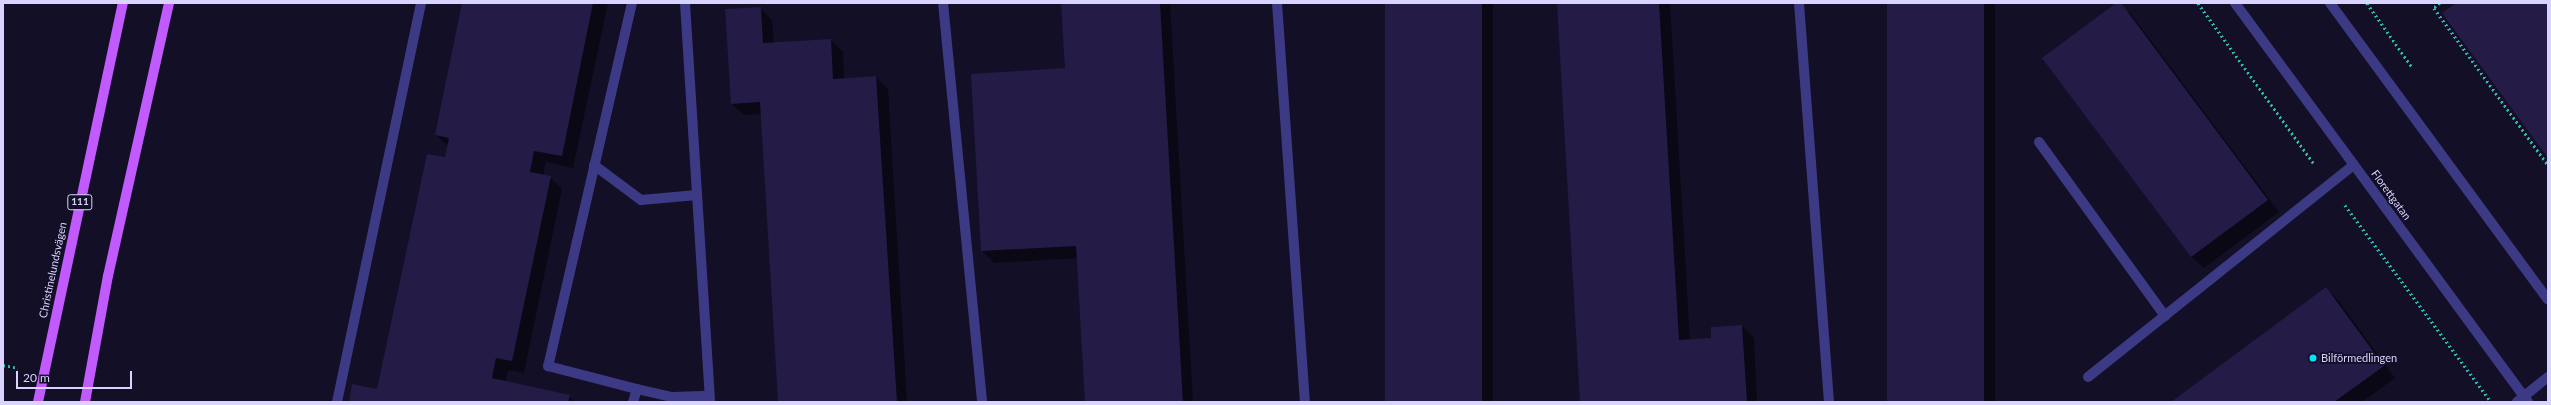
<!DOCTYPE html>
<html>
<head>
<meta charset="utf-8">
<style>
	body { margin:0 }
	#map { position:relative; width:2551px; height:405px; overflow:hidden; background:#130f26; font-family:Lato,sans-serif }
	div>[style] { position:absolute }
	.shadow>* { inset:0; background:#0007; transform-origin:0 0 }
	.building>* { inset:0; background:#241b47; transform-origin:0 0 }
	.path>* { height:2.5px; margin-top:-1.25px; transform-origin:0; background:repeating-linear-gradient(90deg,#2fb8b0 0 2px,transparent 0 5px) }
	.service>* { height:10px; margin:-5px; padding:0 5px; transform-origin:5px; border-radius:5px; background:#3d3a85 }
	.tertiary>* { height:10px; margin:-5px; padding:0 5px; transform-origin:5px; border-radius:5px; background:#3d3a85 }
	.primary>* { height:10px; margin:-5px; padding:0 5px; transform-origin:5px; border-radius:5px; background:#c25bff }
	.dots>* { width:11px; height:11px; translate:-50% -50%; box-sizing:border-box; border:2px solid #130f26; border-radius:50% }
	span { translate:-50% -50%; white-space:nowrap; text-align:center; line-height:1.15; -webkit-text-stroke:3.5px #130f26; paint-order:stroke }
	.shield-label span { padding:1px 3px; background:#130f26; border:1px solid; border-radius:3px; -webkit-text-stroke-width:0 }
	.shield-label { font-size:10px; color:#d9d4ff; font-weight:700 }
	.street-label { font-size:11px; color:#d9d4ff }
	.poi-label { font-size:11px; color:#d9d4ff }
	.left { translate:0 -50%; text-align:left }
	.frame { position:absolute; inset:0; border:4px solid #d9d4ff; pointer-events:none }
	.scale { position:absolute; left:16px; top:371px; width:116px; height:18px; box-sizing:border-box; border:2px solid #d9d4ff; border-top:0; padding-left:5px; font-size:12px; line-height:14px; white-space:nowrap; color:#d9d4ff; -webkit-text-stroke:3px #130f26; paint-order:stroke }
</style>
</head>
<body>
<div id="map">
	<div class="shadow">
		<i style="clip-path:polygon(463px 3px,608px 3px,573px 168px,546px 162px,543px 176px,550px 177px,562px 189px,524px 373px,508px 370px,505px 382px,569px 396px,575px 402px,350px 402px,378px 390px,446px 158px,448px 146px,436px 135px)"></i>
		<i style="clip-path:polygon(1062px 3px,1170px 3px,1193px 402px,1086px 402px,1078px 258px,994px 263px,982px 251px,1066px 69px)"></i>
		<i style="left:1387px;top:3px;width:106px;height:400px"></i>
		<i style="clip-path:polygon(1558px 3px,1670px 3px,1690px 340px,1712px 339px,1742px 326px,1754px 338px,1757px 402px,1581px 402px)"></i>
		<i style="left:1888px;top:3px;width:107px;height:400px"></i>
		<i style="clip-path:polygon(2117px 3px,2131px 14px,2279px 212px,2204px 268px,2192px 257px,2044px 58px)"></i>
		<i style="clip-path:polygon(760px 8px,772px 20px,774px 43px,831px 40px,843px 52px,844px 79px,876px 77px,888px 89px,907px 402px,779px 402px,761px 114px,744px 115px,732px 104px)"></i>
		<i style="clip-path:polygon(2326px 289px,2338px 300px,2395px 378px,2362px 402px,2172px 402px)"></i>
	</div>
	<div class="building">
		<i style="clip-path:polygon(462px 3px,593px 3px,562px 156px,534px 151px,530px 172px,551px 176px,512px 361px,496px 358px,492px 378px,570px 395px,568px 402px,349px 402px,352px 384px,377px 389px,427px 154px,445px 157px,449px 138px,435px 135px)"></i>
		<i style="clip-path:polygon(1061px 3px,1160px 3px,1183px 402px,1085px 402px,1076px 246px,981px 251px,971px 74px,1065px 68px)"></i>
		<i style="left:1385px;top:3px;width:97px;height:400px"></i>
		<i style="clip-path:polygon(1557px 3px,1659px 3px,1679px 340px,1711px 338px,1711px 327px,1742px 325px,1747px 402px,1580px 402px)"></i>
		<i style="left:1887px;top:3px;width:97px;height:400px"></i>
		<i style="clip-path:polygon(2116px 3px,2121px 3px,2268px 200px,2191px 257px,2042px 58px)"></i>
		<i style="clip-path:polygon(2456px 3px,2548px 3px,2548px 158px,2442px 13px)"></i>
		<i style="clip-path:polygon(761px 7px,763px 43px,831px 39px,833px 79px,876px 76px,897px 402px,778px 402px,760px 102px,731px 104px,725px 9px)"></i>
		<i style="clip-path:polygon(2326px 287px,2384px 366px,2334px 402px,2171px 402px)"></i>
	</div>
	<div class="path">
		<i style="left:2198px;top:3px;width:198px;rotate:54.2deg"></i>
		<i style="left:2367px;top:3px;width:78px;rotate:54.9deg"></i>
		<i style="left:2440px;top:3px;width:8px;rotate:140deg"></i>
		<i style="left:2434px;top:8px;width:194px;rotate:54deg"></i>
		<i style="left:2345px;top:205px;width:243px;rotate:53.4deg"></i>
		<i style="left:3px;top:365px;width:15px;rotate:11deg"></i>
	</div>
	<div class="service">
		<i style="left:632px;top:3px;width:373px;rotate:103deg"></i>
		<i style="left:548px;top:366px;width:92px;rotate:14.5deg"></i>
		<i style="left:637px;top:389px;width:14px;rotate:107deg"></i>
		<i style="left:685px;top:3px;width:400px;rotate:86.4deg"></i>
		<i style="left:943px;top:3px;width:401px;rotate:84.4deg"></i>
		<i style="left:1277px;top:3px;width:400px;rotate:86deg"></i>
		<i style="left:1799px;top:3px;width:400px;rotate:85.7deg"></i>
		<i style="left:2039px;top:142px;width:215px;rotate:54.1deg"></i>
		<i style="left:594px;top:165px;width:59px;rotate:36.7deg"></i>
		<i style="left:641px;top:200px;width:56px;rotate:-5.1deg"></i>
		<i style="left:2088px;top:377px;width:340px;rotate:-38.6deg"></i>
		<i style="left:637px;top:389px;width:37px;rotate:13deg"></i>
		<i style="left:673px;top:397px;width:36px;rotate:-2deg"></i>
		<i style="left:337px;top:402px;width:408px;rotate:-78.1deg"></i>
		<i style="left:2517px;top:402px;width:40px;rotate:-39deg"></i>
	</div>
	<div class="tertiary">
		<i style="left:2235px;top:3px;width:495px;rotate:53.7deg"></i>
		<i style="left:2330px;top:3px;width:368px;rotate:53.7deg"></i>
	</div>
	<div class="primary">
		<i style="left:38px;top:402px;width:408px;rotate:-78deg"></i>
		<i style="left:85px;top:402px;width:128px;rotate:-79.7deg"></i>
		<i style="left:108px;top:276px;width:280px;rotate:-77.4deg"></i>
	</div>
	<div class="dots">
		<i style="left:2313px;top:358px;background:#00e5ff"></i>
	</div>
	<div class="shield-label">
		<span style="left:80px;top:202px">111</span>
	</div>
	<div class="street-label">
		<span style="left:2391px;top:195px;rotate:54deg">Florettgatan</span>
		<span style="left:53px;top:270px;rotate:-78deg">Christinelundsvägen</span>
	</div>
	<div class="poi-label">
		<span class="left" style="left:2321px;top:358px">Bilförmedlingen</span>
	</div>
	<div class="frame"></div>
	<div class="scale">20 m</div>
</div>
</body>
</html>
